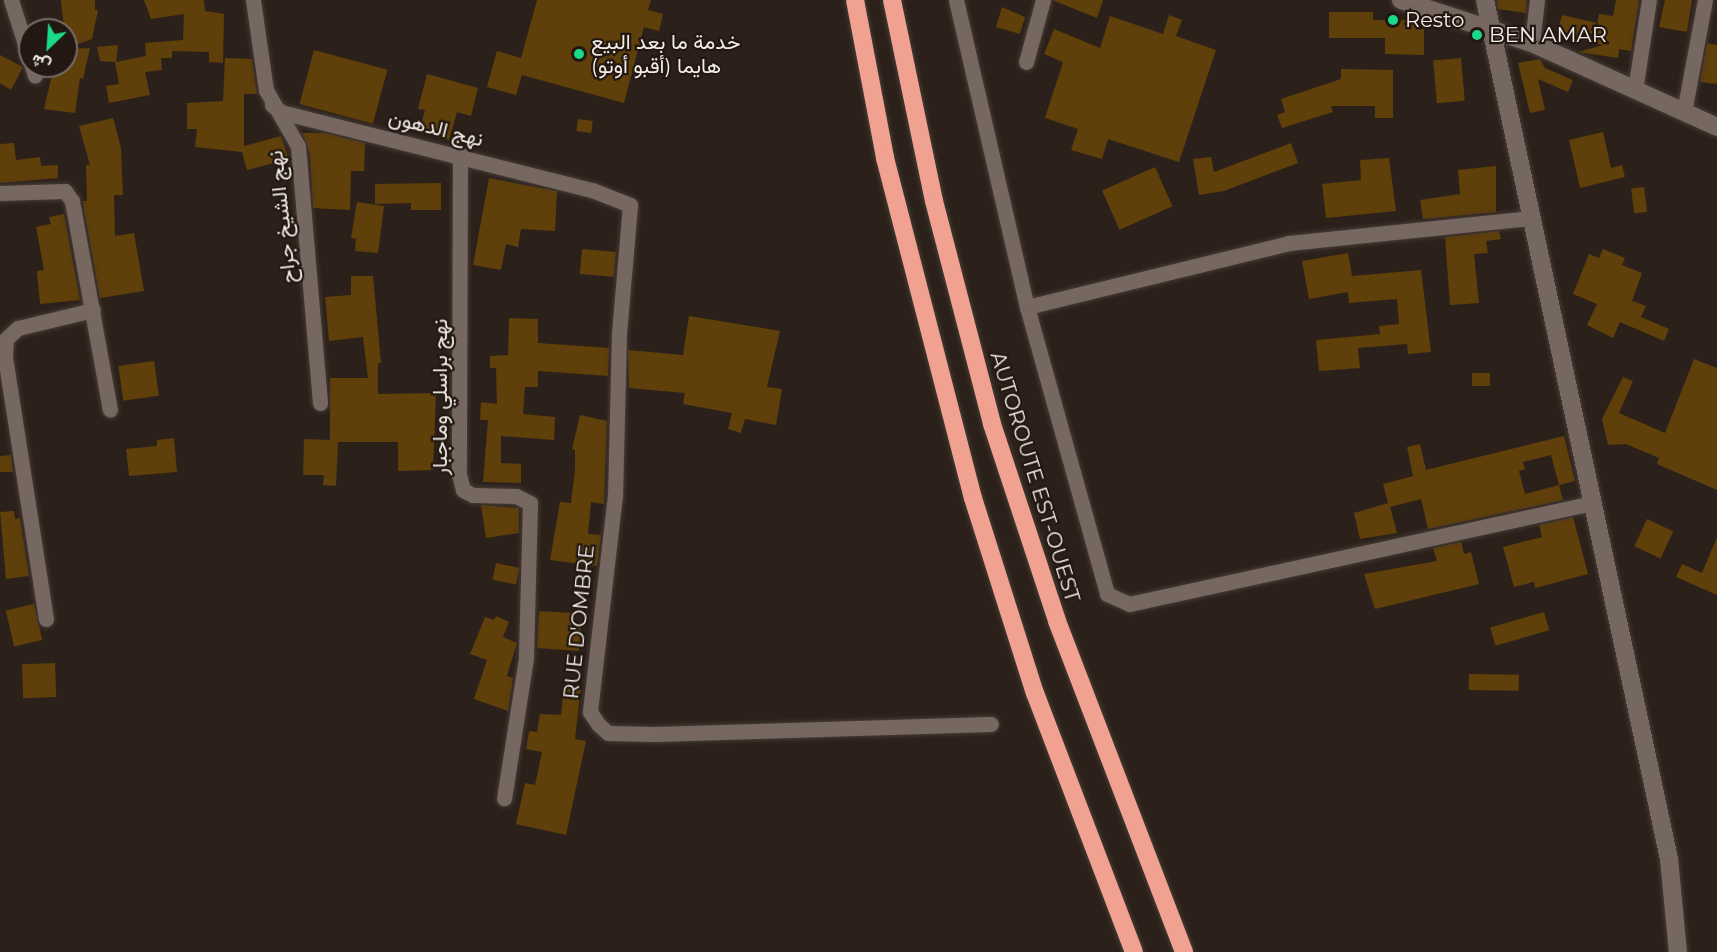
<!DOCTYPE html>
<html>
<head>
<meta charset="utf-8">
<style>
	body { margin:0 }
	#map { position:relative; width:1717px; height:952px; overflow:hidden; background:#2c211a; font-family:Montserrat,Vazirmatn,sans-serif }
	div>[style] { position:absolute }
	.building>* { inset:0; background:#5f3f0a; transform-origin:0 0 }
	.roads { filter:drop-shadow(0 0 2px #453c37) drop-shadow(0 0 2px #453c37) }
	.street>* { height:15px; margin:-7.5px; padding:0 7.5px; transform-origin:7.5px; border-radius:7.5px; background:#766860 }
	.secondary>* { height:18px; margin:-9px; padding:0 9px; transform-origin:9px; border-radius:9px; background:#766860 }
	.highway>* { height:18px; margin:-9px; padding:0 9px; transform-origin:9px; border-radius:9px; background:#f1a190 }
	.dots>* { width:16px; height:16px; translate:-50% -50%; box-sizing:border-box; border:3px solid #221811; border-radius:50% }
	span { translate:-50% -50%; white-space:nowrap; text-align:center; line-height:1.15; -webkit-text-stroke:4.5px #221811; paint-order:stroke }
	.poi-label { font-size:21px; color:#f4ece7 }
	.left { translate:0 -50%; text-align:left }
	.street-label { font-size:21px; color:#f4ece7 }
	.north { position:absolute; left:18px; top:18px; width:60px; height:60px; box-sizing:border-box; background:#221811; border:2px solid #766d67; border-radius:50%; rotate:205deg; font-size:16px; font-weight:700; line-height:24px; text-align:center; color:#f4ece7 }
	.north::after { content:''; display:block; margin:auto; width:21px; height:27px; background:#1ad988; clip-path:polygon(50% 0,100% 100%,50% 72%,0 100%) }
</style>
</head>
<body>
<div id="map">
	<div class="building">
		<i style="clip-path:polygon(61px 0,95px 0,95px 10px,98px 10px,92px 39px,66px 48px)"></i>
		<i style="clip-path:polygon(144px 0,204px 0,205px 11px,224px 14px,223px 63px,209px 62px,209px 52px,172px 51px,172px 58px,161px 58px,162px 70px,145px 72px,150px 95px,109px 103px,106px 86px,119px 84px,115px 62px,100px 61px,97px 47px,118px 45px,116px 62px,146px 56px,145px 43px,183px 40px,184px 14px,151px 19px)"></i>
		<i style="clip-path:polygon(537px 0,651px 0,648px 10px,663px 14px,659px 31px,644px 27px,624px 103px,522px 75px,516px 95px,487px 87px,497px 51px,521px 58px)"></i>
		<i style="clip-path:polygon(1052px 0,1103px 0,1097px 18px)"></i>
		<i style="clip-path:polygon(1497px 0,1527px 0,1526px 13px,1498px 9px)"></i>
		<i style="clip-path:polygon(1616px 0,1639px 0,1631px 51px,1619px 49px,1618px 58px,1578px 52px,1603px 45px,1557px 34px,1562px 15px,1597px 23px,1599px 14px,1613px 16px)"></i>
		<i style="clip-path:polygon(1665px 0,1692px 0,1687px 32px,1659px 27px)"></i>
		<i style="clip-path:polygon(1002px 7px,1025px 17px,1020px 34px,996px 27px)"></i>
		<i style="clip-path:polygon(1329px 12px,1373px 12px,1373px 20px,1424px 20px,1424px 55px,1385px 54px,1385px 38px,1329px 38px)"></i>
		<i style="clip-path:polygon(1169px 15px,1182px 20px,1176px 36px,1216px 50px,1179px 162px,1108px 139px,1102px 159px,1071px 150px,1078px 129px,1045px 118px,1063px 62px,1044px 54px,1054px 29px,1100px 48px,1110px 16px,1163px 34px)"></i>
		<i style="clip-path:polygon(1707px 43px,1717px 45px,1717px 84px,1700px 82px)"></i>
		<i style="clip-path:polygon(90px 48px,83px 79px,80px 78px,75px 113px,44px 109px,54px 66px,66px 66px,66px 49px)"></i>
		<i style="left:314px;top:50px;width:76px;height:56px;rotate:15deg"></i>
		<i style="clip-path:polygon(0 55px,23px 67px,11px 90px,0 83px)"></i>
		<i style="clip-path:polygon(225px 58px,252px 59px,257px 94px,244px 94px,244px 146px,281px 136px,289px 159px,247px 170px,242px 152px,195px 147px,197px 129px,187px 129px,187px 103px,223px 101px)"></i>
		<i style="left:1461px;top:58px;width:43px;height:28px;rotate:85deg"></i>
		<i style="clip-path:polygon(1540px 59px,1545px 68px,1573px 80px,1568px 92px,1538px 79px,1545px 110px,1530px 113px,1518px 63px)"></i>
		<i style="clip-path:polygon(1341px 69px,1393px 70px,1393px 118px,1375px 118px,1375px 106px,1331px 106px,1333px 112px,1282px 128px,1277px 115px,1285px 112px,1281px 99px,1341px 79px)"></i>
		<i style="clip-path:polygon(427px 74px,478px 88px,471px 116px,457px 112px,449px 140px,419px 132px,425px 110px,418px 109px)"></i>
		<i style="clip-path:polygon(113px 118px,121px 148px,123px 195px,114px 195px,115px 236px,134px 233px,144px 291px,100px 298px,84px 210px,83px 201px,87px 201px,86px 165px,90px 165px,79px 126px)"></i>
		<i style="left:578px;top:119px;width:15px;height:12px;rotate:8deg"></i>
		<i style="clip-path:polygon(1603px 132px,1611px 168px,1622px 165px,1625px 177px,1580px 188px,1569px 140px)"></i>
		<i style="clip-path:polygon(302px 133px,326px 133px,365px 143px,364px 171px,351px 171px,350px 210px,313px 208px,310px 154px)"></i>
		<i style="clip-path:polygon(14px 143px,16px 160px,40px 157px,41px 166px,58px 165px,58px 178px,0 183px,0 144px)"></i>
		<i style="clip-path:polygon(1291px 143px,1298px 163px,1224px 191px,1199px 195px,1193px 159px,1211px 157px,1214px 172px)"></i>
		<i style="clip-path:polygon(1389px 158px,1396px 211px,1326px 218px,1322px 184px,1361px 180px,1360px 160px)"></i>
		<i style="clip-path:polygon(1496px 166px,1496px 212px,1423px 219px,1420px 200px,1460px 194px,1458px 170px)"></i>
		<i style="left:1155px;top:167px;width:43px;height:58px;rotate:66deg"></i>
		<i style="clip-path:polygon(489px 178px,557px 191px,555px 231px,521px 229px,518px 247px,506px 244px,501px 270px,473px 265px)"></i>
		<i style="clip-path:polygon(441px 183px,441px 210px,411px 210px,411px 203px,375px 204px,375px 184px)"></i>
		<i style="left:1644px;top:187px;width:25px;height:13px;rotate:83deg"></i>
		<i style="clip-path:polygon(357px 202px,384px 206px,378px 253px,355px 251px,356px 239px,351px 238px)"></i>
		<i style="clip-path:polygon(64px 214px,80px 300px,40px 304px,37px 271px,44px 270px,36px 227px,51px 224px,49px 217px)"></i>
		<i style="clip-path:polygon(1499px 231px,1501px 239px,1486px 241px,1488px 253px,1474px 254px,1479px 303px,1450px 305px,1445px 237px)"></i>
		<i style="left:582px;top:249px;width:34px;height:25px;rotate:5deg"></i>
		<i style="clip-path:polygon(1603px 249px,1625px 258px,1622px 265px,1642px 273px,1632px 301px,1646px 306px,1641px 317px,1669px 329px,1664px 341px,1620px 322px,1613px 338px,1587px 325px,1597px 304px,1573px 294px,1589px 254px,1599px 258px)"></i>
		<i style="clip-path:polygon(1348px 253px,1352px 276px,1421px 270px,1431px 352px,1408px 354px,1407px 344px,1358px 348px,1360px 368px,1319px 371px,1316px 340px,1380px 334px,1379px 326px,1399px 324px,1397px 299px,1349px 303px,1348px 292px,1309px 299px,1302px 261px)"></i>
		<i style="clip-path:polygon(351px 276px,373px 276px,381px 363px,378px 363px,378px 394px,436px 393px,433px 470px,398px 471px,398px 442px,338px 442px,336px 486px,323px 485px,324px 475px,303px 475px,304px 439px,330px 440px,330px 378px,368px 378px,363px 337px,329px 341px,325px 297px,351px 295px)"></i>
		<i style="clip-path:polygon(689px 316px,780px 331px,767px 387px,782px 389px,776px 425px,745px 419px,741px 433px,728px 429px,732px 413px,683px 404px,685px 393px,629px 388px,628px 350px,683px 355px)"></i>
		<i style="clip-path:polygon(509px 318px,538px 319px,538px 343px,609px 348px,608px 376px,538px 371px,538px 387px,525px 387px,523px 414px,555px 417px,554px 440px,501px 436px,501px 463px,521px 464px,521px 483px,483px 482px,488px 420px,480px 420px,481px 402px,497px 404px,496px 368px,490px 368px,490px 356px,508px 355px)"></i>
		<i style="clip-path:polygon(1694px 359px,1717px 368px,1717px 490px,1657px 464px,1659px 458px,1626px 444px,1608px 445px,1602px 419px,1623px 377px,1633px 381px,1619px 413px,1665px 433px)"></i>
		<i style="left:154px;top:361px;width:35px;height:36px;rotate:82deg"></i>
		<i style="left:1490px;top:373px;width:13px;height:18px;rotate:90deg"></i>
		<i style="clip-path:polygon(580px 415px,607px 421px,604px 504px,591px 502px,588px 534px,601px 535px,597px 566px,550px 560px,560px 502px,571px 503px,575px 470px,575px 450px,572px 449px)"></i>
		<i style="clip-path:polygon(evenodd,1564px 436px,1575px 481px,1559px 485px,1563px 500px,1428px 529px,1421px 499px,1390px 507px,1397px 533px,1360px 539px,1354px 513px,1388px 503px,1383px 484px,1413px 476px,1407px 447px,1420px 444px,1426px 470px,1564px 436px,1551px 455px,1559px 485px,1525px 494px,1519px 471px,1525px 469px,1523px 462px,1551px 455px)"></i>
		<i style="clip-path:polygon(174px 438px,177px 472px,129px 476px,126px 449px,157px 446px,157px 440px)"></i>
		<i style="clip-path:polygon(11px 455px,13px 472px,0 472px,0 456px)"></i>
		<i style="clip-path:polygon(481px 505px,519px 508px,519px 533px,486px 538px)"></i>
		<i style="clip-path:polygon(14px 511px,15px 519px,20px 518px,29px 576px,6px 579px,0 512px)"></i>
		<i style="clip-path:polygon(1573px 517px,1588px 574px,1535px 588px,1534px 582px,1514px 587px,1503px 547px,1542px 537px,1539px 525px)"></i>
		<i style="left:1647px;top:519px;width:29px;height:30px;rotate:25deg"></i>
		<i style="clip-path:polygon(1717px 537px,1717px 595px,1676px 577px,1682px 564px,1702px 573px)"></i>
		<i style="clip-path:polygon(1461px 542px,1464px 554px,1471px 552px,1479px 584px,1375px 609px,1364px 574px,1437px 561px,1433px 548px)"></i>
		<i style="left:496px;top:563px;width:24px;height:17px;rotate:12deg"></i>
		<i style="left:34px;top:604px;width:37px;height:29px;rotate:77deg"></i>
		<i style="clip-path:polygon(539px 611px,572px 613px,572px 624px,581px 625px,579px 651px,537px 648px)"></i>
		<i style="left:1544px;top:612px;width:19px;height:56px;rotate:74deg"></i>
		<i style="clip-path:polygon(496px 616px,509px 622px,503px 637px,517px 643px,507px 676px,513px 678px,508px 711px,474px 699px,487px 660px,470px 654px,485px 617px,494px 620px)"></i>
		<i style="left:55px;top:663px;width:34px;height:33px;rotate:88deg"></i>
		<i style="left:1469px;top:674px;width:50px;height:16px;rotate:1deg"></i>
		<i style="clip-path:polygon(564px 686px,581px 687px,575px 739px,586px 741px,566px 835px,516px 824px,525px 783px,535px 785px,542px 752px,526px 749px,529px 731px,537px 732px,540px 714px,561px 715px)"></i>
	</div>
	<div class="roads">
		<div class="street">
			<i style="left:11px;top:0;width:63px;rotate:72.4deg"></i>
			<i style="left:253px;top:0;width:91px;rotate:81.8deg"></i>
			<i style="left:266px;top:90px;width:64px;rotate:60.3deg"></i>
			<i style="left:298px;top:146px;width:258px;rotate:85.1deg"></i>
			<i style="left:956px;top:0;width:315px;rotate:77deg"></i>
			<i style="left:1027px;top:307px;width:298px;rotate:74.4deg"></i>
			<i style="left:1107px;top:594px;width:24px;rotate:24deg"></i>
			<i style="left:1129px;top:604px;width:475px;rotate:-12.3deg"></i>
			<i style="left:1532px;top:43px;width:43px;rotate:-83.4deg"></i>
			<i style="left:1026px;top:62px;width:64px;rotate:-74.7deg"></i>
			<i style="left:32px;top:66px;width:10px;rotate:73deg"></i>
			<i style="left:1635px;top:90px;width:91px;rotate:-81.2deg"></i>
			<i style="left:272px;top:105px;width:11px;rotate:38deg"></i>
			<i style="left:281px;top:112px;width:321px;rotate:14.1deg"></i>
			<i style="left:592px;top:190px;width:41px;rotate:21.5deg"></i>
			<i style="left:630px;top:205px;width:129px;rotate:94.9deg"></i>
			<i style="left:619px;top:334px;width:161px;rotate:91.4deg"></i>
			<i style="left:615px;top:495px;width:218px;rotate:96.6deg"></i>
			<i style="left:590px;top:712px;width:14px;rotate:56deg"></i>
			<i style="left:598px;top:724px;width:13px;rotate:42deg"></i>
			<i style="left:608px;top:733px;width:47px;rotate:1.2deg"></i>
			<i style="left:655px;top:734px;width:336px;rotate:-1.7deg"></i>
			<i style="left:1684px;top:112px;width:114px;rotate:-79.4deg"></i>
			<i style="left:460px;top:154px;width:320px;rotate:90.2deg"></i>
			<i style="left:459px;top:474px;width:16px;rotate:76deg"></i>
			<i style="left:463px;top:490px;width:11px;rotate:27deg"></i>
			<i style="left:473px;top:495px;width:43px;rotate:1.3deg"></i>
			<i style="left:516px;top:496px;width:16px;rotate:27deg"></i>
			<i style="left:530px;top:503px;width:155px;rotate:91.5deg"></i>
			<i style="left:526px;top:658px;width:142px;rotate:98.9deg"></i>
			<i style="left:0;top:193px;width:65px;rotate:-1.8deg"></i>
			<i style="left:65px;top:191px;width:12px;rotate:55deg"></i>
			<i style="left:72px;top:201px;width:212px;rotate:79.7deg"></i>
			<i style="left:1027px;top:307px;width:270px;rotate:-13.7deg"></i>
			<i style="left:1289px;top:243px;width:244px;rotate:-5.9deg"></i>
			<i style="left:46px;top:619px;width:266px;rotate:-98.9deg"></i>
			<i style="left:5px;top:356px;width:17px;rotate:-87deg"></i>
			<i style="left:6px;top:339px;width:16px;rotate:-43deg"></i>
			<i style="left:18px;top:328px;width:77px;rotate:-13.5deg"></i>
		</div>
		<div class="secondary">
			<i style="left:1401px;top:0;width:138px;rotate:18.2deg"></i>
			<i style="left:1532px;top:43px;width:203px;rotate:24.4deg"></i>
			<i style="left:1485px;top:0;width:878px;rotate:77.91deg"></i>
			<i style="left:1669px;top:859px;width:93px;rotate:84.5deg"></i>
		</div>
		<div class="highway">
			<i style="left:855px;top:0;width:161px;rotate:79.2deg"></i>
			<i style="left:885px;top:158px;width:351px;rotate:75.5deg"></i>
			<i style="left:973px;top:498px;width:205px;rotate:72.4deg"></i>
			<i style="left:1035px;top:693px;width:277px;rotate:69.1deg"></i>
			<i style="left:892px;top:0;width:205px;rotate:78.2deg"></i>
			<i style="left:934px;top:201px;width:230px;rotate:75.4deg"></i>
			<i style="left:992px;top:424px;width:207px;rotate:71.7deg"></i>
			<i style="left:1057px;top:621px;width:355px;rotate:69deg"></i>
		</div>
	</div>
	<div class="dots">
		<i style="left:1393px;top:20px;background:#1ad988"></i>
		<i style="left:1477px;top:35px;background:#1ad988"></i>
		<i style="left:579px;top:54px;background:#1ad988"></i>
	</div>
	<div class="poi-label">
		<span class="left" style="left:1405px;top:20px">Resto</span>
		<span class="left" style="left:1489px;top:35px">BEN AMAR</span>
		<span class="left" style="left:591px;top:54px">خدمة ما بعد البيع<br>هايما (أقبو أوتو)</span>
	</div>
	<div class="street-label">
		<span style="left:436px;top:128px;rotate:14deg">نهج الدهون</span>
		<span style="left:282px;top:217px;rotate:-96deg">نهج الشيخ جراح</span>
		<span style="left:440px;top:397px;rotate:-90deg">نهج براسلي وماجبار</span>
		<span style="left:1035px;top:477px;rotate:73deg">AUTOROUTE EST-OUEST</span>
		<span style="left:579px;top:622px;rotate:-84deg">RUE D'OMBRE</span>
	</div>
	<div class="north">ش</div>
</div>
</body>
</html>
